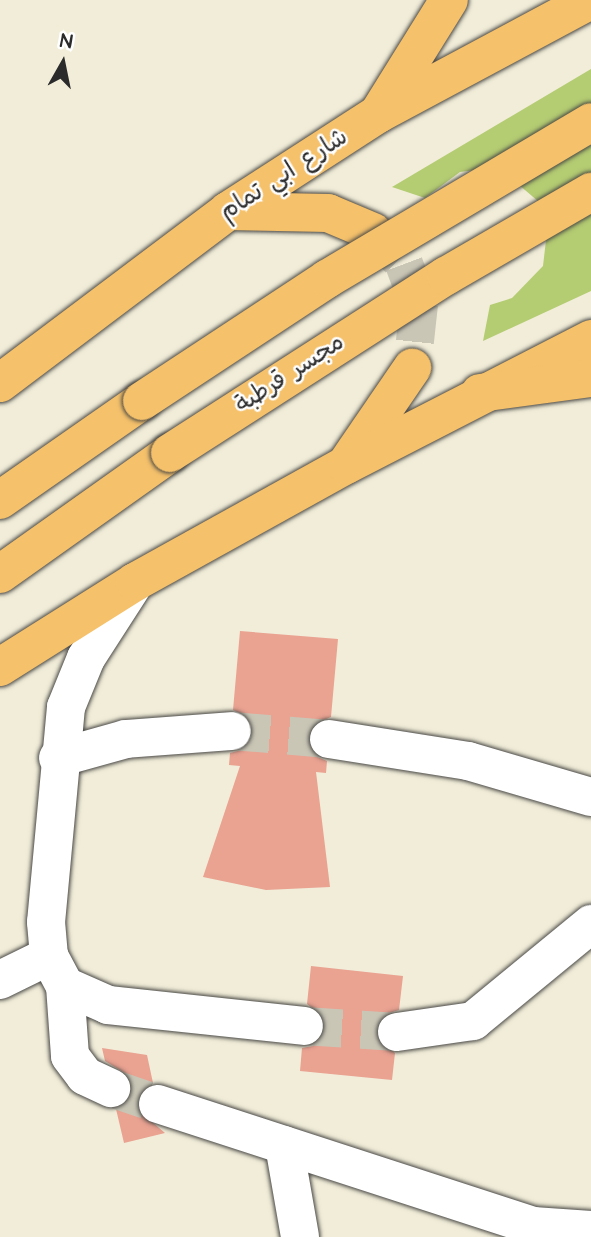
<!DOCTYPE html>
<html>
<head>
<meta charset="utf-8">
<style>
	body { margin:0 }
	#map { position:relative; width:591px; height:1237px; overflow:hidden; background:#f1edd9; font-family:"Architects Daughter","Playpen Sans Arabic",sans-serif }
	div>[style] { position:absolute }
	.green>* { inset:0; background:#b4cc72 }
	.building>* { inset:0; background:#eaa291 }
	.minor-tunnel>* { height:38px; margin-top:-19px; transform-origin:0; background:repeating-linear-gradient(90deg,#c9c6b6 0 38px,transparent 0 57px) }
	.major-tunnel>* { height:38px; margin-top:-19px; transform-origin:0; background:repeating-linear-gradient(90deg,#c9c6b6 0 38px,transparent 0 57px) }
	.roads { filter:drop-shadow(0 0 2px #494845) drop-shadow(0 0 2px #494845) }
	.minor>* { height:38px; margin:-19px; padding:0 19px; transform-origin:19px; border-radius:19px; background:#fff }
	.major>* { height:38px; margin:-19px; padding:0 19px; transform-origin:19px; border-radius:19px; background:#f5c16b }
	.highway>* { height:38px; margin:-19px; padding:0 19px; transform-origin:19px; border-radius:19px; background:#f5c16b }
	.bridges { filter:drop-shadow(0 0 2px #494845) drop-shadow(0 0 2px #494845) }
	.major-bridge>* { height:38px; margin:-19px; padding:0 19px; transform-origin:19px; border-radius:19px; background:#f5c16b }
	span { translate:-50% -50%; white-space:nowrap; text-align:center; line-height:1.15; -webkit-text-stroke:5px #fff; paint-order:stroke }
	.street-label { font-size:24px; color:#2b2b2b }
	.north { position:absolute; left:28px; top:28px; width:70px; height:70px; -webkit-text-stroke:5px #fff; paint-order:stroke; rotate:9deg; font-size:19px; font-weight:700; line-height:28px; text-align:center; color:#2b2b2b }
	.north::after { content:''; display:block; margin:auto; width:24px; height:32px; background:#2b2b2b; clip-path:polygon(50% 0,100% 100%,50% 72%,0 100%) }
</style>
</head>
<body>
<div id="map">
	<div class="green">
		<i style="clip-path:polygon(591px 69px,591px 291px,483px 341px,490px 305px,512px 298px,543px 266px,548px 223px,539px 202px,505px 173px,483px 169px,460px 172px,425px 198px,392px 187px)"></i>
	</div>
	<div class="building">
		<i style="clip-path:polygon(240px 631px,338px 639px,331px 717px,312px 725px,307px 736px,315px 756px,327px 761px,326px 773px,316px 772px,330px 887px,266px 890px,203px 877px,240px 766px,229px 765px,230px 753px,245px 749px,254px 730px,250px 718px,233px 710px)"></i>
		<i style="clip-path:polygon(311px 966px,403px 976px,399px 1010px,383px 1015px,375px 1034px,395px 1053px,392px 1080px,300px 1071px,302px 1048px,313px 1046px,326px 1029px,324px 1017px,307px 1004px)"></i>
		<i style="clip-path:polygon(102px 1048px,147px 1055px,153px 1083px,137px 1097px,137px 1109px,165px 1133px,124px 1143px,116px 1109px,130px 1098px,133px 1085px,128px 1075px,105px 1061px)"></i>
	</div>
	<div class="minor-tunnel">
		<i style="left:232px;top:731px;width:97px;rotate:4.7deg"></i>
		<i style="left:304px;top:1026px;width:93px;rotate:3.7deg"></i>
		<i style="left:111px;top:1088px;width:50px;rotate:18.8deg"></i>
	</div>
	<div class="major-tunnel">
		<i style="left:373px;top:232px;width:45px;rotate:45.9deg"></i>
		<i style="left:404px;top:264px;width:43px;rotate:69.4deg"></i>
		<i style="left:419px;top:304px;width:64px;rotate:96.2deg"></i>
	</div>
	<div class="roads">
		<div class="minor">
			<i style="left:135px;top:582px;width:90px;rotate:122.8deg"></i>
			<i style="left:86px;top:658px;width:53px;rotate:112.2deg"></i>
			<i style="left:66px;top:707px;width:216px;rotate:95.3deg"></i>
			<i style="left:46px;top:922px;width:34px;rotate:85deg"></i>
			<i style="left:49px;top:956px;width:34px;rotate:62deg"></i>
			<i style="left:65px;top:986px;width:47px;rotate:23.8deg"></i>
			<i style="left:108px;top:1005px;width:197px;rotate:6.1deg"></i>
			<i style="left:329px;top:739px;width:141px;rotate:9deg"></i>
			<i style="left:468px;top:761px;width:128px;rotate:16.3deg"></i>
			<i style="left:58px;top:758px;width:71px;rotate:-15.6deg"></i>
			<i style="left:126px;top:739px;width:106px;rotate:-4.3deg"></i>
			<i style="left:0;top:980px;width:55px;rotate:-26.1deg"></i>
			<i style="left:65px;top:986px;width:70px;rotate:85.9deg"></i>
			<i style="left:70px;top:1056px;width:25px;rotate:53deg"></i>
			<i style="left:85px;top:1076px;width:29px;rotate:25deg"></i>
			<i style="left:397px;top:1032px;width:77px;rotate:-8.2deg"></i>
			<i style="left:473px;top:1021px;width:153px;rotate:-39.4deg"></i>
			<i style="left:158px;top:1104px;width:394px;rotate:18deg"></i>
			<i style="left:533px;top:1226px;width:58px;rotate:3.9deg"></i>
			<i style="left:284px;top:1145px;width:93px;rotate:80.1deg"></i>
		</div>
		<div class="major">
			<i style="left:228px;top:211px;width:100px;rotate:1.1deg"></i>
			<i style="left:328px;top:213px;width:49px;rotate:22.9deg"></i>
			<i style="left:0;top:383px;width:286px;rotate:-37deg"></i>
			<i style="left:228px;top:211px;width:179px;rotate:-32.9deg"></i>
			<i style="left:378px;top:114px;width:242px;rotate:-28.2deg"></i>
			<i style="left:349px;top:460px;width:112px;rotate:-55.6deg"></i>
			<i style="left:0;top:500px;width:173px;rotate:-34.9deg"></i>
			<i style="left:0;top:574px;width:209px;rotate:-35.4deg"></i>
			<i style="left:0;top:667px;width:160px;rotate:-32.2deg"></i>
			<i style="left:135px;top:582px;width:241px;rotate:-29deg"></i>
			<i style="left:346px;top:465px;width:276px;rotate:-27.2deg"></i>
		</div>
		<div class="highway">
			<i style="left:378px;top:114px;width:134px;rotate:-58.1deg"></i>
			<i style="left:480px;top:393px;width:112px;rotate:-7.7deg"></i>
		</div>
	</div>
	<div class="bridges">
		<div class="major-bridge">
			<i style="left:142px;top:401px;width:222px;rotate:-33.4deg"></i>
			<i style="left:327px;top:279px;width:307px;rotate:-30.7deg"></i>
			<i style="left:170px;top:453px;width:328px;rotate:-32.7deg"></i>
			<i style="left:446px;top:276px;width:168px;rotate:-30.1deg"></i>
		</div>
	</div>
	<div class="street-label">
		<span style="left:284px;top:175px;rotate:-33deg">شارع ابي تمام</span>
		<span style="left:290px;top:374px;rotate:-33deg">مجسر قرطبة</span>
	</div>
	<div class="north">N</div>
</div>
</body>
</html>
